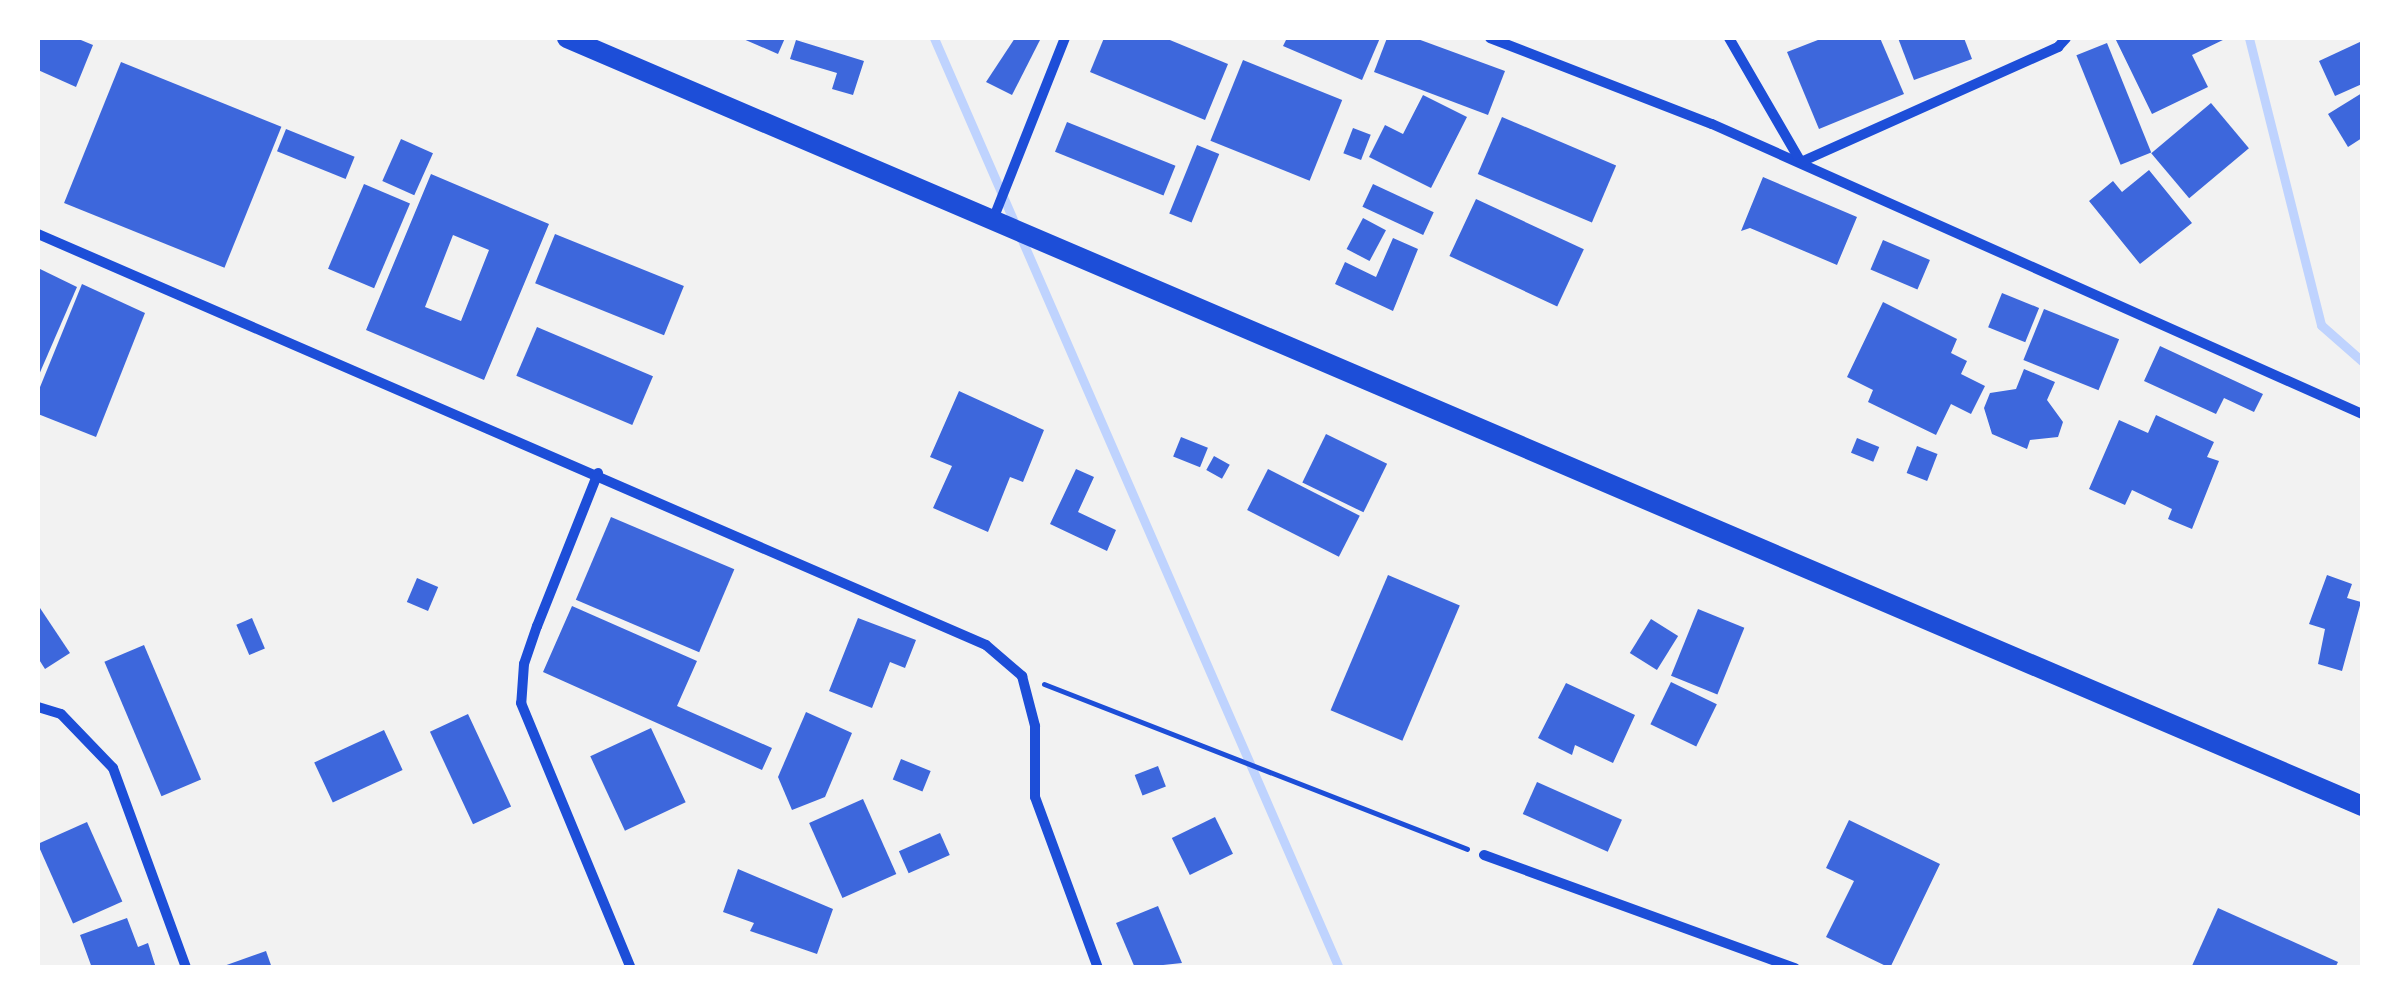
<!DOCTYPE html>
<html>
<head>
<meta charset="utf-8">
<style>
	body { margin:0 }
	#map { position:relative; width:2400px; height:1005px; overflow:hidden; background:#f2f2f2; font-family:"Public Sans",sans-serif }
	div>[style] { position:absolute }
	.stream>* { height:9px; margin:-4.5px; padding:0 4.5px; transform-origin:4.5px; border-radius:4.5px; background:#bfd3fe }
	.building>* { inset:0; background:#3d67dc; transform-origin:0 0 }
	.path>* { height:5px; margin:-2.5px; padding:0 2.5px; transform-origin:2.5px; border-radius:2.5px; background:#1d4ed8 }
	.minor>* { height:10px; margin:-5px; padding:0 5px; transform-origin:5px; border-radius:5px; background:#1d4ed8 }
	.secondary>* { height:20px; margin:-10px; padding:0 10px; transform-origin:10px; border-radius:10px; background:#1d4ed8 }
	span { translate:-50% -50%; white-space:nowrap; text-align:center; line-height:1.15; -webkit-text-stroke:8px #fff; paint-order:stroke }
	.frame { position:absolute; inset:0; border:40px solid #fff; pointer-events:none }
</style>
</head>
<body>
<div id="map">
	<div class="stream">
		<i style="left:934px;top:38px;width:1014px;rotate:66.47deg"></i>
		<i style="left:2249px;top:38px;width:296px;rotate:75.9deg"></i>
		<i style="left:2321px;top:325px;width:55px;rotate:41.3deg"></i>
	</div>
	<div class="building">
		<i style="clip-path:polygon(38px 38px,76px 38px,93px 45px,76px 87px,38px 70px)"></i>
		<i style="clip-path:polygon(741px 38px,785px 38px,778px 54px)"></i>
		<i style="clip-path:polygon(1015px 38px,1041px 38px,1012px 95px,986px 82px)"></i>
		<i style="clip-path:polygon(1104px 38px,1165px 38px,1228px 64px,1205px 120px,1090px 72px)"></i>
		<i style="clip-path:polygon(1287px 38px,1380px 38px,1362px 80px,1283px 46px)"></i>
		<i style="clip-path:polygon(1387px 38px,1415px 38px,1505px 71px,1488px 115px,1374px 72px)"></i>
		<i style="clip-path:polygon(1823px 38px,1880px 38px,1904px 94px,1819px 129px,1787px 52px)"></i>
		<i style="clip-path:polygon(1898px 38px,1964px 38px,1972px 59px,1914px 80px)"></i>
		<i style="clip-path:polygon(2115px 38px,2227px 38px,2192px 55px,2208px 87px,2152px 114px)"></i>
		<i style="clip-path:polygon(796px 40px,864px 61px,853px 95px,832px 89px,837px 73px,790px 59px)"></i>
		<i style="clip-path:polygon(2362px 41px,2362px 84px,2335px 96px,2319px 61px)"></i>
		<i style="left:2107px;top:43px;width:118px;height:33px;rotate:68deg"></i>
		<i style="left:1243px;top:60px;width:107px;height:87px;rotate:22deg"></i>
		<i style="left:121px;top:62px;width:173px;height:152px;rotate:22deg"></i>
		<i style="clip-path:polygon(2362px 93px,2362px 138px,2348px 147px,2328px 114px)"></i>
		<i style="clip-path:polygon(1423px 95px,1467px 117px,1431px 188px,1369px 157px,1385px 125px,1403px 134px)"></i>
		<i style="left:2211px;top:103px;width:59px;height:78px;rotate:50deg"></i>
		<i style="left:1502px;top:117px;width:124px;height:62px;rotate:23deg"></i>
		<i style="left:1067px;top:122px;width:117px;height:32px;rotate:22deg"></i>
		<i style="left:1353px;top:128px;width:19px;height:27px;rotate:21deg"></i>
		<i style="left:286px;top:129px;width:74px;height:24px;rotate:22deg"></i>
		<i style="left:401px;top:139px;width:35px;height:46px;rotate:24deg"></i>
		<i style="left:1197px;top:145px;width:24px;height:74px;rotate:22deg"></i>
		<i style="clip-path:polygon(2149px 170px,2192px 223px,2140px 264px,2089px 201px,2113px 181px,2122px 192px)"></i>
		<i style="clip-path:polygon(evenodd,431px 174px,549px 224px,484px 380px,366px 330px,431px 174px,453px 235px,489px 250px,461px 321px,425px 307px,453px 235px)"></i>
		<i style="clip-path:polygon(1763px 177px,1857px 217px,1837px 265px,1750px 228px,1741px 231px)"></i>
		<i style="left:364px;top:184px;width:50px;height:92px;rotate:23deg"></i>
		<i style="left:1373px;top:184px;width:67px;height:25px;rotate:25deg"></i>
		<i style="left:1476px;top:199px;width:119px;height:63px;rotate:25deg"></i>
		<i style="left:1363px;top:218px;width:26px;height:35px;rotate:28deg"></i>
		<i style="left:555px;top:234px;width:139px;height:53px;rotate:22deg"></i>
		<i style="clip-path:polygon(1393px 238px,1418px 249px,1393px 311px,1335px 284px,1345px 262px,1376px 277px)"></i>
		<i style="left:1883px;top:240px;width:51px;height:32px;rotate:23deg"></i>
		<i style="clip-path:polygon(38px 268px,77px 287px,38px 377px)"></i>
		<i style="clip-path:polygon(82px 284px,145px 313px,96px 437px,38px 414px,38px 392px)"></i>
		<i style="left:2002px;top:293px;width:40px;height:37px;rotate:22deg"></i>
		<i style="clip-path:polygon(1883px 302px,1957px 339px,1951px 353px,1967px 361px,1961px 374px,1985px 386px,1971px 414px,1951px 404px,1936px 435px,1868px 402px,1873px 390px,1847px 377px)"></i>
		<i style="left:2044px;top:309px;width:81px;height:55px;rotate:22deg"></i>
		<i style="left:537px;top:327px;width:126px;height:53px;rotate:23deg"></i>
		<i style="clip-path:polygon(2160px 346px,2263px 394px,2254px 412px,2224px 398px,2216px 414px,2144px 381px)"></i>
		<i style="clip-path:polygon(2024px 369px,2055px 382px,2047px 400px,2063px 422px,2058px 437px,2030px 440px,2027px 449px,1992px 434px,1984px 408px,1990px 393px,2016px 389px)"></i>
		<i style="clip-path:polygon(959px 391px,1044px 430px,1023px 482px,1010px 477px,988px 532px,933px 508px,952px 466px,930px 457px)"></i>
		<i style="clip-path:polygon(2156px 415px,2214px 442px,2207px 457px,2219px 461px,2192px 529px,2168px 519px,2172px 509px,2132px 490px,2125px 505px,2089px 489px,2119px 420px,2148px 433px)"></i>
		<i style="left:1326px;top:434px;width:68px;height:54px;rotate:26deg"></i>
		<i style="left:1181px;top:437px;width:29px;height:21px;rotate:22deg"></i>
		<i style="left:1857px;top:438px;width:24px;height:16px;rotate:22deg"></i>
		<i style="left:1917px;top:446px;width:22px;height:29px;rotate:21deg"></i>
		<i style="left:1214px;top:456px;width:18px;height:16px;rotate:29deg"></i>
		<i style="clip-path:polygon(1076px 469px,1094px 477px,1078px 512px,1116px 530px,1107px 551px,1050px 524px)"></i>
		<i style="left:1268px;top:469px;width:103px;height:46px;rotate:27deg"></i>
		<i style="left:611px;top:517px;width:134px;height:90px;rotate:23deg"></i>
		<i style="left:1388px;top:575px;width:78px;height:147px;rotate:23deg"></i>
		<i style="clip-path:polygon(2327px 575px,2352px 584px,2347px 598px,2361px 602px,2342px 671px,2318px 664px,2325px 629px,2309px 624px)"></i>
		<i style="left:417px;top:578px;width:23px;height:26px;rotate:23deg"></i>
		<i style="clip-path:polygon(38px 605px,70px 653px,45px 669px,38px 658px)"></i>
		<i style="clip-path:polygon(572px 606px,697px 661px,677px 706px,772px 748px,762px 770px,543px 672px)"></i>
		<i style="left:1698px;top:609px;width:50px;height:72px;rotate:22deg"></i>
		<i style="left:252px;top:618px;width:33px;height:17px;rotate:67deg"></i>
		<i style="clip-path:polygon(858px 618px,916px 640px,905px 668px,890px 662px,872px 708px,829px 691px)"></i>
		<i style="left:1651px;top:619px;width:32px;height:40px;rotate:32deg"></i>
		<i style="left:144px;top:645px;width:146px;height:43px;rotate:67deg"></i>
		<i style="left:1671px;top:682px;width:51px;height:47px;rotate:26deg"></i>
		<i style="clip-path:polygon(1566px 683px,1635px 715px,1613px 763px,1575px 745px,1572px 755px,1538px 738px)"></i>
		<i style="clip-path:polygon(806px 712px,852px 733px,825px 797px,792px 810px,778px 777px)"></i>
		<i style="left:468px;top:714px;width:102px;height:42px;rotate:65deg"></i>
		<i style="left:651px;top:728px;width:82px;height:67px;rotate:65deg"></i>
		<i style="left:384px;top:730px;width:44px;height:77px;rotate:65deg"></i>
		<i style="left:901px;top:759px;width:32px;height:22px;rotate:22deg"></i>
		<i style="left:1158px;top:766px;width:22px;height:25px;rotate:69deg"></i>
		<i style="left:1537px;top:782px;width:93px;height:35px;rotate:24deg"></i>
		<i style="left:863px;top:799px;width:82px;height:59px;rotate:66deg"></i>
		<i style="left:1215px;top:817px;width:41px;height:48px;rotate:64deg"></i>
		<i style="clip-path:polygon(1849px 820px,1940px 864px,1890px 968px,1826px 937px,1854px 881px,1826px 868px)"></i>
		<i style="left:87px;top:822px;width:87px;height:54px;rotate:66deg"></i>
		<i style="left:940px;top:833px;width:24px;height:45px;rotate:66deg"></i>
		<i style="clip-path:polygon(738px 869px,833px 909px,817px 954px,750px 931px,754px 923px,723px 912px)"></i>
		<i style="clip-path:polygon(1158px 906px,1182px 963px,1135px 968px,1116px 923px)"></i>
		<i style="clip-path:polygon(2218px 908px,2338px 962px,2335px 968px,2191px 968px)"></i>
		<i style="clip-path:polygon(127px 918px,138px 947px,148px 943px,156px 968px,92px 968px,80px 935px)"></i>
		<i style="clip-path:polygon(266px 951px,272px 968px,221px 968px,221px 967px)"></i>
	</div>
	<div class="path">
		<i style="left:1044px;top:684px;width:454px;rotate:21.3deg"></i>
	</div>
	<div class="minor">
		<i style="left:1490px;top:38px;width:238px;rotate:21.2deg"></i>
		<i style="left:1712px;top:124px;width:712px;rotate:24.04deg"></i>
		<i style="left:1729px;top:38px;width:143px;rotate:59.9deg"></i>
		<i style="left:1801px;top:162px;width:282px;rotate:-24.1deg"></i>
		<i style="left:2058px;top:47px;width:12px;rotate:-48deg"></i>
		<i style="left:994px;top:217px;width:193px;rotate:-68.4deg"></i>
		<i style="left:38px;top:234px;width:1033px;rotate:23.44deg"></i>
		<i style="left:986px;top:645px;width:48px;rotate:40.7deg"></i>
		<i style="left:1022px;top:676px;width:52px;rotate:75.4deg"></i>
		<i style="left:1035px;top:726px;width:71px;rotate:90deg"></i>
		<i style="left:1035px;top:797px;width:182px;rotate:69.8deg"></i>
		<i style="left:598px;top:473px;width:165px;rotate:111.7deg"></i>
		<i style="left:537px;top:626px;width:40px;rotate:108.9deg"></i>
		<i style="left:524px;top:664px;width:39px;rotate:94deg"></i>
		<i style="left:521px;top:703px;width:287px;rotate:67.5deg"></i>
		<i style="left:38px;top:707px;width:24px;rotate:17deg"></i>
		<i style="left:61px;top:714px;width:75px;rotate:46.1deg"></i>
		<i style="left:113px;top:768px;width:213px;rotate:69.9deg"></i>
		<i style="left:1484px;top:855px;width:331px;rotate:20deg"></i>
	</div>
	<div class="secondary">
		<i style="left:567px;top:38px;width:1952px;rotate:23.16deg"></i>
	</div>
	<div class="frame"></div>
</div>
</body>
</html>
